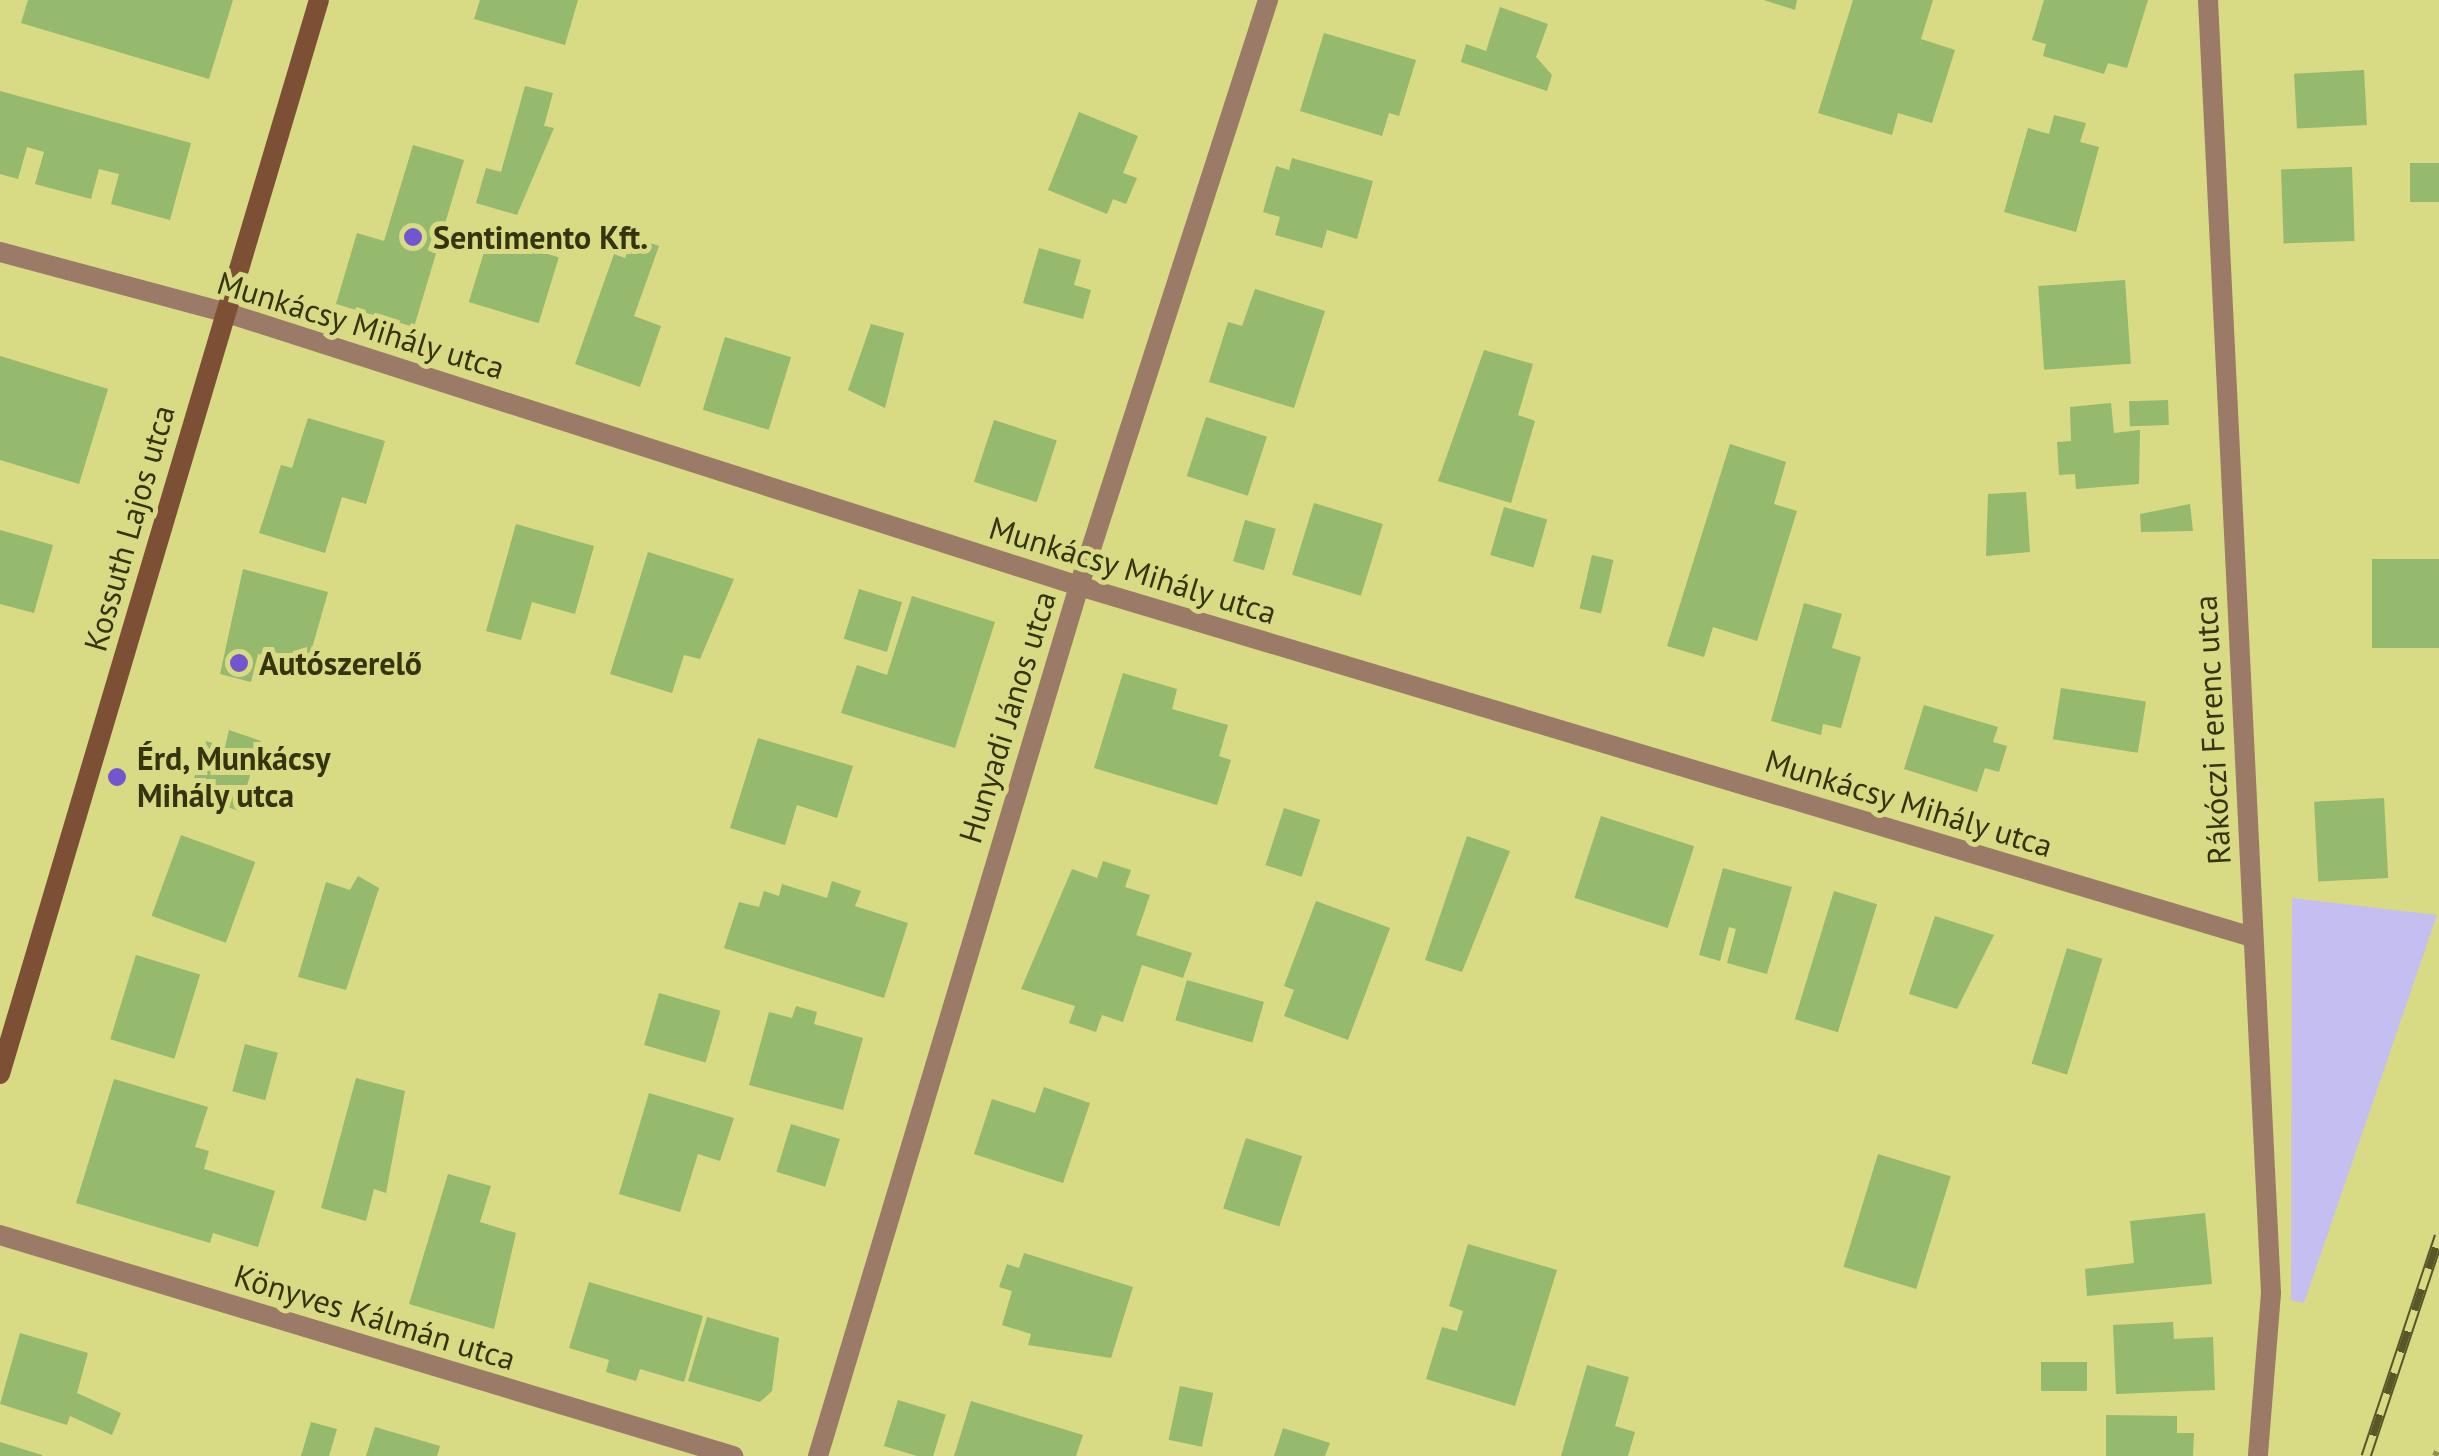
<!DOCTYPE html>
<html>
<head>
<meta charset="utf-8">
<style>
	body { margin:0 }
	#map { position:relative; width:2439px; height:1456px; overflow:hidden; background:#d8da84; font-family:"PT Sans",sans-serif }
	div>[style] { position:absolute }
	.green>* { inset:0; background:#c4bff0 }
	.building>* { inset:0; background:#95b96d; transform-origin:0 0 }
	.path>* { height:6px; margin-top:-3px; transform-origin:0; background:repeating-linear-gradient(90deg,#919352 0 5px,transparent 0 13px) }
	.street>* { height:20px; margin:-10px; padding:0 10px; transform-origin:10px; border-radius:10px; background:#9b7a68 }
	.secondary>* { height:20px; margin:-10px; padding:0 10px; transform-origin:10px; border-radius:10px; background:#7d4f35 }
	.rail>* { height:11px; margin-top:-5.5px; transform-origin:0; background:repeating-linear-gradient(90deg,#d8da84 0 22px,#575728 0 44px); box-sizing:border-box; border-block:2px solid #575728 }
	.dots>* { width:28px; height:28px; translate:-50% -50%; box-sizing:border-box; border:5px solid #d8da84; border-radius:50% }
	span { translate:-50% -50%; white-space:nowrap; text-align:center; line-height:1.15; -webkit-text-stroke:10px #d8da84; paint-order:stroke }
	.poi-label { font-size:32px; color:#34340f; font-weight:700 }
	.left { translate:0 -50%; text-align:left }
	.street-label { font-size:32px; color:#34340f }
</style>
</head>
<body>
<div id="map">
	<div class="green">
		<i style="clip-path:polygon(2292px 898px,2437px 915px,2304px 1303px,2291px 1300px)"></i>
	</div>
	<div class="building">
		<i style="clip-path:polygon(28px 0,233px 0,209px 79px,21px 23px)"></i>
		<i style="clip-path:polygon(480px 0,578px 0,565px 45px,474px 19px)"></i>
		<i style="clip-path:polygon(1764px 0,1797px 0,1795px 10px)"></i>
		<i style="clip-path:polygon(1853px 0,1933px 0,1921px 39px,1955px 50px,1932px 123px,1898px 113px,1892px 135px,1818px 113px)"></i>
		<i style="clip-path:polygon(2044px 0,2148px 0,2127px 68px,2108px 63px,2104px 74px,2043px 56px,2046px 44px,2032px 40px)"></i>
		<i style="clip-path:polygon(1500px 7px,1548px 24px,1536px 57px,1552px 75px,1547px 91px,1461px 62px,1466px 44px,1486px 51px)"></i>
		<i style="clip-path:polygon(1324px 33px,1416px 60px,1399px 116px,1389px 113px,1382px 136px,1300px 111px)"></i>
		<i style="left:2364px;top:70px;width:55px;height:70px;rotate:87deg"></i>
		<i style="clip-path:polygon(525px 86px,553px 93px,544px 126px,554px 128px,517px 215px,476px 203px,486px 168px,501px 172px)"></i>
		<i style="clip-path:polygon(0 91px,191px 143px,170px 220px,111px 204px,119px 174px,99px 169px,91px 199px,35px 184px,44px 152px,27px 147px,18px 179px,0 174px)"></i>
		<i style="clip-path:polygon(1079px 112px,1138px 136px,1123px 173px,1137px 178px,1126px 204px,1113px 199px,1107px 214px,1048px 190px)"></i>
		<i style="clip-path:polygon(2054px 115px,2086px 123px,2080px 142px,2099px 147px,2076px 232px,2004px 212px,2028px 128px,2049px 134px)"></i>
		<i style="clip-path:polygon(413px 145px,464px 160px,414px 327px,336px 304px,357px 233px,384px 241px)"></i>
		<i style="clip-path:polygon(1292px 158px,1373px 181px,1357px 239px,1327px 230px,1322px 248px,1275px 235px,1280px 217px,1263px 212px,1276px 166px,1289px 170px)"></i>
		<i style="left:2439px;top:163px;width:39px;height:29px;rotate:90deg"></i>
		<i style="left:2352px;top:167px;width:74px;height:71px;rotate:88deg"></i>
		<i style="left:489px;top:236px;width:73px;height:69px;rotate:17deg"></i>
		<i style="clip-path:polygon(633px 237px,659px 246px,634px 316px,661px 326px,640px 387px,575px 364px,614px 254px,625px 258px)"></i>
		<i style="clip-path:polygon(1039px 248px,1081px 260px,1074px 285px,1091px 290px,1083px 319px,1023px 303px)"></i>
		<i style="left:2125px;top:280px;width:84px;height:87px;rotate:86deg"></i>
		<i style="clip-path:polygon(1255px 289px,1325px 311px,1294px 408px,1209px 382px,1228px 322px,1242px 326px)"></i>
		<i style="clip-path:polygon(871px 324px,904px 333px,885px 408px,848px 390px)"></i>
		<i style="left:725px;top:337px;width:69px;height:76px;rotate:17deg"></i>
		<i style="clip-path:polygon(1484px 350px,1533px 364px,1518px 415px,1535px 421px,1511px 503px,1438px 481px)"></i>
		<i style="clip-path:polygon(0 356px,108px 389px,79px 484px,0 460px)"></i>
		<i style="left:2168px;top:400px;width:25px;height:39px;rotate:88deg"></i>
		<i style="clip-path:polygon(2111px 403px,2114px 433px,2140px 430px,2139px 484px,2076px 489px,2075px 474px,2059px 475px,2057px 442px,2071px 441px,2070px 407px)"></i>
		<i style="left:1206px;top:417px;width:64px;height:62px;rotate:18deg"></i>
		<i style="clip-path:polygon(308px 418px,385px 441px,366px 504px,342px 497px,325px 553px,259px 533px,281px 465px,292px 468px)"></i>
		<i style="left:994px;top:420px;width:66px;height:65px;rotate:18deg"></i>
		<i style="clip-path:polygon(1730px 444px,1786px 462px,1774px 504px,1797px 511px,1757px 641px,1713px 627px,1704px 657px,1667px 646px)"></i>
		<i style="clip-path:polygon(2026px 492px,2030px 552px,1986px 556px,1988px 494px)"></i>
		<i style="left:1314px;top:503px;width:72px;height:75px;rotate:17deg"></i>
		<i style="clip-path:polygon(2190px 504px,2193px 531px,2141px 532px,2140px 514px)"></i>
		<i style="left:1504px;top:507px;width:45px;height:50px;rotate:16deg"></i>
		<i style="left:1245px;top:520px;width:32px;height:43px;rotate:16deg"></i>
		<i style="clip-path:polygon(516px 524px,594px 546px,575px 614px,532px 602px,521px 640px,486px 631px)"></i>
		<i style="clip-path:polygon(0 530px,53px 545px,34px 613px,0 604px)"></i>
		<i style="clip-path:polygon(648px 552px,734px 579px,700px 659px,684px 655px,672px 693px,610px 674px)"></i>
		<i style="left:1592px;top:555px;width:22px;height:55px;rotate:13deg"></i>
		<i style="left:2439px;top:559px;width:89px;height:67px;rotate:90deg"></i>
		<i style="clip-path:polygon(243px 569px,328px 592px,307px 666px,258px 654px,251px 682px,220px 674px)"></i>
		<i style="left:859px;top:589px;width:45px;height:52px;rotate:17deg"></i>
		<i style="clip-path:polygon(912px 596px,995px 622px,955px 748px,841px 713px,857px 665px,887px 675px)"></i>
		<i style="clip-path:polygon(1804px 603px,1842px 614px,1832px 648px,1861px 657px,1841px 728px,1823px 724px,1821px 735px,1771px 721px)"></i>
		<i style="clip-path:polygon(1123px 673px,1177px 689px,1172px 709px,1228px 725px,1219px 756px,1231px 760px,1217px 805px,1094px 768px)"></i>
		<i style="left:2061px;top:688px;width:86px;height:52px;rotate:9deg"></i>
		<i style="clip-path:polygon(1924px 705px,1998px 727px,1993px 742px,2007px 746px,1999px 772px,1985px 768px,1977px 792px,1904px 769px)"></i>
		<i style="clip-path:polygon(229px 730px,261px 741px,239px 811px,189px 794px,206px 741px,225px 747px)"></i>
		<i style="clip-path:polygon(758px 738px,853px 766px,837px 818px,797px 805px,785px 845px,730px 828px)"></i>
		<i style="left:2384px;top:798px;width:80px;height:70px;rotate:87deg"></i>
		<i style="left:1284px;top:808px;width:38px;height:60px;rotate:18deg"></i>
		<i style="left:1601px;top:816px;width:98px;height:86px;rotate:18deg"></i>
		<i style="left:181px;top:835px;width:79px;height:86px;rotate:20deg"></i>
		<i style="clip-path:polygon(1467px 836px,1510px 851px,1462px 972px,1425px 960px)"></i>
		<i style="clip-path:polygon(1103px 861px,1131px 870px,1125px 887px,1150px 895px,1136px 935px,1192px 953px,1183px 978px,1142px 965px,1123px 1022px,1102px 1015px,1096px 1032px,1069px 1023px,1075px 1006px,1021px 989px,1072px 869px,1097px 878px)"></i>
		<i style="clip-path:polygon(1723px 868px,1792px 887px,1767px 974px,1727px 963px,1736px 929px,1729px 927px,1720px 961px,1699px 955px)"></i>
		<i style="clip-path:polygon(358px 876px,379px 888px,346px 990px,298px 977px,326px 882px,350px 890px)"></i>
		<i style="clip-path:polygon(832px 881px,861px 891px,855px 906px,908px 923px,884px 998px,724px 948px,739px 902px,759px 907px,764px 891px,779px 896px,782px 884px,827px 898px)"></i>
		<i style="left:1834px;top:891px;width:45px;height:134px;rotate:17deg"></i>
		<i style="clip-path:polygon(1316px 901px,1390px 928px,1348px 1040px,1284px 1016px,1294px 990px,1284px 986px)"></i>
		<i style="clip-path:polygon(1935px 916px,1994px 935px,1957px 1009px,1909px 994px)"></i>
		<i style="left:2067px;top:948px;width:37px;height:121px;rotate:17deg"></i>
		<i style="left:136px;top:955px;width:67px;height:88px;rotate:17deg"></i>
		<i style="left:1187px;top:980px;width:80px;height:42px;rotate:16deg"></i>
		<i style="left:659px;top:993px;width:64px;height:54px;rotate:16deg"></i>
		<i style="clip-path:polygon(796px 1006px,817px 1012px,814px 1024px,863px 1038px,843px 1110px,749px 1085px,769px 1012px,792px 1018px)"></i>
		<i style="left:245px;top:1044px;width:34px;height:49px;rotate:15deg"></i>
		<i style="clip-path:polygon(356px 1078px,405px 1091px,386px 1193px,374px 1189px,366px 1221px,321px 1208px)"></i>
		<i style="clip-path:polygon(114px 1079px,208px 1107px,195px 1147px,209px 1151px,204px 1169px,275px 1191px,258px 1247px,213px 1233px,210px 1243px,76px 1203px)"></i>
		<i style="clip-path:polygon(1044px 1087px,1090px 1103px,1063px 1183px,974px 1154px,992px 1099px,1035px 1113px)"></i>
		<i style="clip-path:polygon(649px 1093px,734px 1118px,720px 1161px,698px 1154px,680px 1212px,619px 1194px)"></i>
		<i style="left:791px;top:1124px;width:51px;height:50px;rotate:17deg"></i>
		<i style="left:1246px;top:1138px;width:59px;height:74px;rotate:18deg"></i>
		<i style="left:1878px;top:1154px;width:76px;height:118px;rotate:17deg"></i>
		<i style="clip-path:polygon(448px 1174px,491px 1186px,480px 1222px,516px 1233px,494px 1329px,409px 1304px)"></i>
		<i style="clip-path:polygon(2205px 1213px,2212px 1284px,2087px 1296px,2085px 1269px,2134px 1263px,2130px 1221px)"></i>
		<i style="clip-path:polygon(1468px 1244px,1557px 1270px,1515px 1406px,1426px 1379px,1442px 1327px,1457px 1331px,1463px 1311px,1449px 1306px)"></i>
		<i style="clip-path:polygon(1024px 1253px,1133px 1287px,1111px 1358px,1028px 1345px,1031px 1334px,1002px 1325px,1012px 1291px,999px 1287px,1007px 1264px,1019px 1268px)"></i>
		<i style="clip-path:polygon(589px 1282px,703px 1316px,684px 1382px,640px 1369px,636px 1381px,606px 1372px,609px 1360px,569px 1348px)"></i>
		<i style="clip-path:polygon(707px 1317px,779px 1338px,772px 1391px,760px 1402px,688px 1381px)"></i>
		<i style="clip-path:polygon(2173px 1322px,2174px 1339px,2213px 1337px,2215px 1390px,2116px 1394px,2113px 1325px)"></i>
		<i style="clip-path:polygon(20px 1333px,88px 1353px,77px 1393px,121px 1413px,112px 1435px,70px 1416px,67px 1425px,0 1404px)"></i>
		<i style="left:2041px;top:1362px;width:46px;height:29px"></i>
		<i style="clip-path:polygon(1587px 1365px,1629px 1377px,1615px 1426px,1635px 1432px,1628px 1456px,1561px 1456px)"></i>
		<i style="left:1180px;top:1386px;width:34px;height:55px;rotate:12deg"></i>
		<i style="left:898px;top:1400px;width:50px;height:48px;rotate:17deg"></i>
		<i style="clip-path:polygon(971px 1401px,1083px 1435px,1076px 1456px,954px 1456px)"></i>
		<i style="clip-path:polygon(2106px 1415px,2177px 1416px,2177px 1433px,2194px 1433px,2193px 1456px,2106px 1456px)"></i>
		<i style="clip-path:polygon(311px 1422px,337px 1429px,329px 1456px,301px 1456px)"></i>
		<i style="clip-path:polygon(375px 1427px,440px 1446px,437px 1456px,366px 1456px)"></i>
		<i style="clip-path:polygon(1283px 1428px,1330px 1443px,1325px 1456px,1274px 1456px)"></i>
		<i style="clip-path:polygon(0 1442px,42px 1455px,42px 1456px,0 1456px)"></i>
	</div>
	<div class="path">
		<i style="left:2435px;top:1456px;width:11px;rotate:-68deg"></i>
	</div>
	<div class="street">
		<i style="left:2208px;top:0;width:1295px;rotate:87.21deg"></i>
		<i style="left:2271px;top:1293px;width:164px;rotate:94.6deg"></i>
		<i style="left:0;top:252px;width:232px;rotate:15deg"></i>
		<i style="left:224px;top:312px;width:898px;rotate:17.77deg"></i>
		<i style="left:1079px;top:586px;width:1224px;rotate:16.66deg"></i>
		<i style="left:0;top:1235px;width:766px;rotate:16.78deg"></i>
		<i style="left:818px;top:1456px;width:908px;rotate:-73.3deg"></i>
		<i style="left:1079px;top:586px;width:616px;rotate:-72.12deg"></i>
	</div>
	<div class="secondary">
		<i style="left:0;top:1074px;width:1120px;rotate:-73.46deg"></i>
	</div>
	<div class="rail">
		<i style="left:2366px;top:1456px;width:232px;rotate:-71.6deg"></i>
	</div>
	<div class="dots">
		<i style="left:413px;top:237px;background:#7256d0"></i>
		<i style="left:239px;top:663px;background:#7256d0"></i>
		<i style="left:117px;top:777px;background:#7256d0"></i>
	</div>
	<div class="poi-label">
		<span class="left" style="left:433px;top:237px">Sentimento Kft.</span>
		<span class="left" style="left:259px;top:663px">Autószerelő</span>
		<span class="left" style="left:137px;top:777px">Érd, Munkácsy<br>Mihály utca</span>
	</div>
	<div class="street-label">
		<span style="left:361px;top:325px;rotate:17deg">Munkácsy Mihály utca</span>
		<span style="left:129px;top:528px;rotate:-74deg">Kossuth Lajos utca</span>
		<span style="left:1133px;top:570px;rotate:17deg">Munkácsy Mihály utca</span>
		<span style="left:1007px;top:717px;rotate:-73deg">Hunyadi János utca</span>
		<span style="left:2212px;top:730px;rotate:-93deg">Rákóczi Ferenc utca</span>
		<span style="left:1909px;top:803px;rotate:17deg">Munkácsy Mihály utca</span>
		<span style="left:375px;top:1317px;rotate:17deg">Könyves Kálmán utca</span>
	</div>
</div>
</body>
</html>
